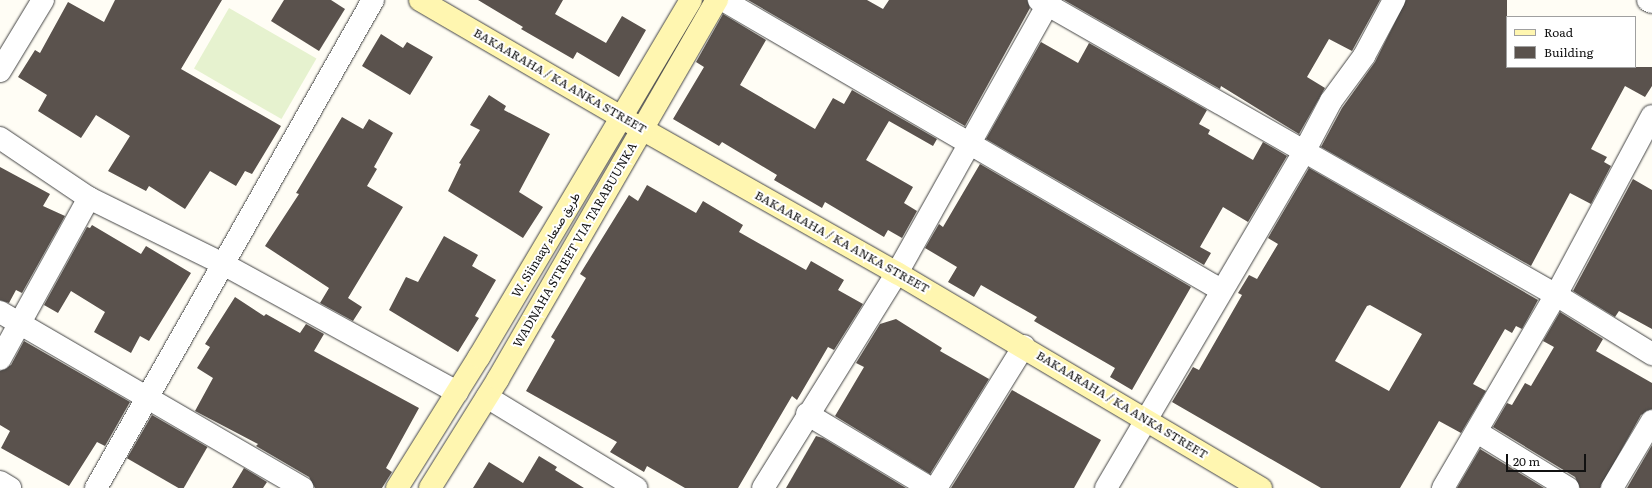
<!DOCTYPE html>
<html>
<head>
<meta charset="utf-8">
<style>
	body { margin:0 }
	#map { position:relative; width:1652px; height:488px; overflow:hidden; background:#fffdf5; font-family:Literata,Vazirmatn,serif }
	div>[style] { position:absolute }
	.pitch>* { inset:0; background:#e6f2cf; transform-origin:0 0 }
	.building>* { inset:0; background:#5a524d; transform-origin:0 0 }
	.roads { filter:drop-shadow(0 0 1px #444) drop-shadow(0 0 1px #444) }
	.street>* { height:22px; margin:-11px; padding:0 11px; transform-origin:11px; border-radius:11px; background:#fff }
	.secondary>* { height:22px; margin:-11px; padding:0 11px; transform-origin:11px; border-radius:11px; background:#fff6b0 }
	span { translate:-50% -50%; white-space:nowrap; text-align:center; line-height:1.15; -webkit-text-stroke:4px #fff; paint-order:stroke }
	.street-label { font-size:12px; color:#111 }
	.legend { position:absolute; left:1506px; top:16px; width:130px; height:52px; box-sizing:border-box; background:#fff; border:1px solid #a0a0a0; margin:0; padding:5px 7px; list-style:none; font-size:12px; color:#111 }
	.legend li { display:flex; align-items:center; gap:8px; height:20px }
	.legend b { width:20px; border:1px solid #a0a0a0 }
	.scale { position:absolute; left:1506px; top:454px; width:80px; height:18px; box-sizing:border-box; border:2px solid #111; border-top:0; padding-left:5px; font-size:12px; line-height:14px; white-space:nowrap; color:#111; -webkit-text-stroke:3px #fff; paint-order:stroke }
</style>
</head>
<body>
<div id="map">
	<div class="pitch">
		<i style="left:229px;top:8px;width:101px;height:70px;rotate:30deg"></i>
	</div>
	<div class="building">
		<i style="clip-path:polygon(115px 0,222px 0,181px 69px,281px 126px,252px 174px,245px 171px,236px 186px,210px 171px,185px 209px,149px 186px,146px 191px,108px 171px,130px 136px,96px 115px,81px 138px,38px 111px,47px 95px,18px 77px,35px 50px,40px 53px,68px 2px,104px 22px)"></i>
		<i style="clip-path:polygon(284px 0,331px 0,345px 9px,319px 51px,271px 21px)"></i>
		<i style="clip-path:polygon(478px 0,563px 0,555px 14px,606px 43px,622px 16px,646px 30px,619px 77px,577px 52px,573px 59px,521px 29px,523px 27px)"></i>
		<i style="clip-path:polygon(748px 0,867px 0,883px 9px,889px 0,1027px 0,1030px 8px,965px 126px)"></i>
		<i style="clip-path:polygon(1064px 0,1380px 0,1352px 51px,1329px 39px,1307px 77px,1325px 88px,1299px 134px,1221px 86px,1220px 89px)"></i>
		<i style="clip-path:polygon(1406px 0,1507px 0,1507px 67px,1652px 67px,1652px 86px,1645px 97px,1625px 86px,1591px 149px,1607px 157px,1604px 162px,1611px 166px,1591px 204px,1570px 193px,1531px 266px,1321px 147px,1342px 108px,1375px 62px)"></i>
		<i style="clip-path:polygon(723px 14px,766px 40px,740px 85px,815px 129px,833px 98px,844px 104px,852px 90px,937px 139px,933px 146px,889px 121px,866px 160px,913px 187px,904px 203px,917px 211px,902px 238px,888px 230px,884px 237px,825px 202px,822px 208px,774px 180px,777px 175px,722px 142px,719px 146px,673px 119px,704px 67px,696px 62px)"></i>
		<i style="clip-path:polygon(381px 34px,403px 48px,407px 42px,433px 57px,410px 95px,362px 66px)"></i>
		<i style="clip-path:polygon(1041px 42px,1078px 63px,1089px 43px,1207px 110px,1199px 124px,1210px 130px,1208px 134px,1253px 160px,1263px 142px,1287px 156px,1248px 222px,1223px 207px,1200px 247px,1211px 253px,1204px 265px,986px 139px)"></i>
		<i style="clip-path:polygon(489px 95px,506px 106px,504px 110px,550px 134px,519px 192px,543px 207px,523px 238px,448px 191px,461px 164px,459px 163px,480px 130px,470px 125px)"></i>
		<i style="clip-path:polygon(342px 117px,363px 129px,369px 119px,393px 133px,374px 167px,377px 169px,367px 186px,403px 207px,348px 298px,362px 307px,353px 321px,320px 303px,329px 288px,265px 246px,299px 194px,296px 193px)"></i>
		<i style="clip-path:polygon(980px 164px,1191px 287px,1132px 390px,1110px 377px,1115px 368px,1034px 321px,1037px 317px,981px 285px,974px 297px,948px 282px,957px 267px,925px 248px,939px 224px,943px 227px)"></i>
		<i style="clip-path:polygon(0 167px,50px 194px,43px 206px,65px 216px,22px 293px,16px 290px,9px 303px,0 300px)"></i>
		<i style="clip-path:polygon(evenodd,1309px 168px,1538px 300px,1522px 329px,1516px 326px,1512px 333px,1505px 329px,1473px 384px,1486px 391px,1461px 433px,1439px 421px,1400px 488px,1321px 488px,1172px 402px,1193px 367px,1199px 370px,1242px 295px,1238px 293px,1249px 275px,1257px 279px,1278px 244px,1268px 238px,1309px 168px,1370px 305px,1422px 334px,1389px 391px,1335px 361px,1367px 306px,1370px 305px)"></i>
		<i style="clip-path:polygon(1633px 179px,1652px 190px,1652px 329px,1619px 311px,1615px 317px,1573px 291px)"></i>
		<i style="clip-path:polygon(647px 185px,696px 213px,703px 201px,743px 225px,739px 232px,806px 270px,811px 261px,844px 280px,838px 290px,863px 304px,834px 350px,828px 347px,797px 400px,792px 396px,738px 488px,685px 488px,647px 466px,644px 472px,610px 452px,617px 442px,526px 391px,555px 340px,551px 337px,586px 278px,580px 274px,629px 195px,638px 201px)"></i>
		<i style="clip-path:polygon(92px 225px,141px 254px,146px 246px,191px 273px,149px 341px,140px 336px,131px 353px,94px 332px,105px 312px,71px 291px,58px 313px,44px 305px,87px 227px,90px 228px)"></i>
		<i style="clip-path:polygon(444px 236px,478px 255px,472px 266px,496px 280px,475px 316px,479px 318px,458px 352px,389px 310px,406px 277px,418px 282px)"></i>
		<i style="clip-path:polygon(235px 297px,264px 316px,266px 314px,300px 333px,306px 324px,324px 334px,314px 351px,419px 408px,386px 468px,392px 472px,382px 488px,315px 488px,309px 477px,256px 446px,258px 444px,195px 411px,213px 378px,197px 368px,210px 347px,205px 344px)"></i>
		<i style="clip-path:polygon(1560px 312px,1603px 339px,1596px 351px,1652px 383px,1652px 409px,1641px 415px,1600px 488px,1580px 488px,1575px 477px,1493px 427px,1507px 403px,1512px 405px,1525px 383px,1531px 386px,1554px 347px,1543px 341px)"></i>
		<i style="clip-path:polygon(896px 319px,942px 348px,940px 351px,989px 379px,930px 474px,835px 416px,864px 367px,856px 363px,880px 324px)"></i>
		<i style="clip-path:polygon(24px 341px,130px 402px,105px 446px,97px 442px,69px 486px,1px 448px,10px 431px,0 425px,0 371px,11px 365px)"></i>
		<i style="clip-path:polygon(1012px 390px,1101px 440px,1074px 488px,951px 488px)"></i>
		<i style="left:152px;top:415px;width:64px;height:50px;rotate:30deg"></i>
		<i style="clip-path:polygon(816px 436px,823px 438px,906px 488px,786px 488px)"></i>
		<i style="clip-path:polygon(1652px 445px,1652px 488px,1627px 488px)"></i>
		<i style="clip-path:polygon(1480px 449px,1544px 488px,1457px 488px)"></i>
		<i style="clip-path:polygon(539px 456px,557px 467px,555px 470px,584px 488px,473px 488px,489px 462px,523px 483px)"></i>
		<i style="clip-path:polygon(244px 468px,267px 482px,263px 488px,232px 488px)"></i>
	</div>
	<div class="roads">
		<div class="street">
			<i style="left:723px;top:0;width:576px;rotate:30.21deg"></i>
			<i style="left:1039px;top:0;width:595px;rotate:29.71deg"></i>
			<i style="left:1556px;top:295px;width:113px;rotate:31.6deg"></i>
			<i style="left:1648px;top:0;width:4px;rotate:27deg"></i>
			<i style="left:0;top:71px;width:83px;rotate:-58.8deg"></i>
			<i style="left:0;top:138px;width:107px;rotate:34deg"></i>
			<i style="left:89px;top:198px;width:149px;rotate:26.2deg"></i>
			<i style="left:223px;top:264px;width:267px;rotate:28.7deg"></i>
			<i style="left:0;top:312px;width:350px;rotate:30.2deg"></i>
			<i style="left:0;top:359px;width:184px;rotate:-61.1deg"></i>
			<i style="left:487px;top:397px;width:175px;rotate:31.4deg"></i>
			<i style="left:807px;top:414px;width:144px;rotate:31deg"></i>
			<i style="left:1477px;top:432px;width:107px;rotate:31.6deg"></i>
			<i style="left:0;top:482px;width:12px;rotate:31deg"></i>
			<i style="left:96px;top:488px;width:561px;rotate:-60.42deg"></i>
			<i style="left:763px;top:488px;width:253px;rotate:-58.1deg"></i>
			<i style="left:897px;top:273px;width:313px;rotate:-60.7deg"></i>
			<i style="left:936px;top:488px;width:167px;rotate:-58.2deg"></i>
			<i style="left:1106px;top:488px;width:390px;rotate:-59.5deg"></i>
			<i style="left:1304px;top:152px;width:58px;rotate:-62.1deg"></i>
			<i style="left:1331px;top:101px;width:56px;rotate:-53.7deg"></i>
			<i style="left:1364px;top:56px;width:64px;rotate:-61.8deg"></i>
			<i style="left:1443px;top:488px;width:224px;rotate:-59.7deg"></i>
			<i style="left:1556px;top:295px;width:203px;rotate:-61.8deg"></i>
			<i style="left:1612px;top:488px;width:78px;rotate:-59.2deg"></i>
		</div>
		<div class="secondary">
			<i style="left:420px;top:0;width:257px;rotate:30.2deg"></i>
			<i style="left:642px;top:129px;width:293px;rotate:29.5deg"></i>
			<i style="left:897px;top:273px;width:423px;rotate:30.6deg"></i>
			<i style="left:397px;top:488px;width:155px;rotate:-58deg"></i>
			<i style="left:479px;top:357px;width:415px;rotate:-59.3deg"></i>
			<i style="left:430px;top:488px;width:128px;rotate:-58deg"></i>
			<i style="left:498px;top:379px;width:438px;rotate:-60deg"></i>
		</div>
	</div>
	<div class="street-label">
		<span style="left:560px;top:81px;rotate:30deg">BAKAARAHA / KA ANKA STREET</span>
		<span style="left:842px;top:242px;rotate:29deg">BAKAARAHA / KA ANKA STREET</span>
		<span style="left:546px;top:245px;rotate:-59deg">W. Siinaay طريق صنعاء</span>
		<span style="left:575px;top:245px;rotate:-60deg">WADNAHA STREET VIA TARABUUNKA</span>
		<span style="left:1122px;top:405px;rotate:31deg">BAKAARAHA / KA ANKA STREET</span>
	</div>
	<ul class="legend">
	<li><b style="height:5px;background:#fff6b0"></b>Road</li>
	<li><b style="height:11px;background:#5a524d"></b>Building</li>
	</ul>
	<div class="scale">20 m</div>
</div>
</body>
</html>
